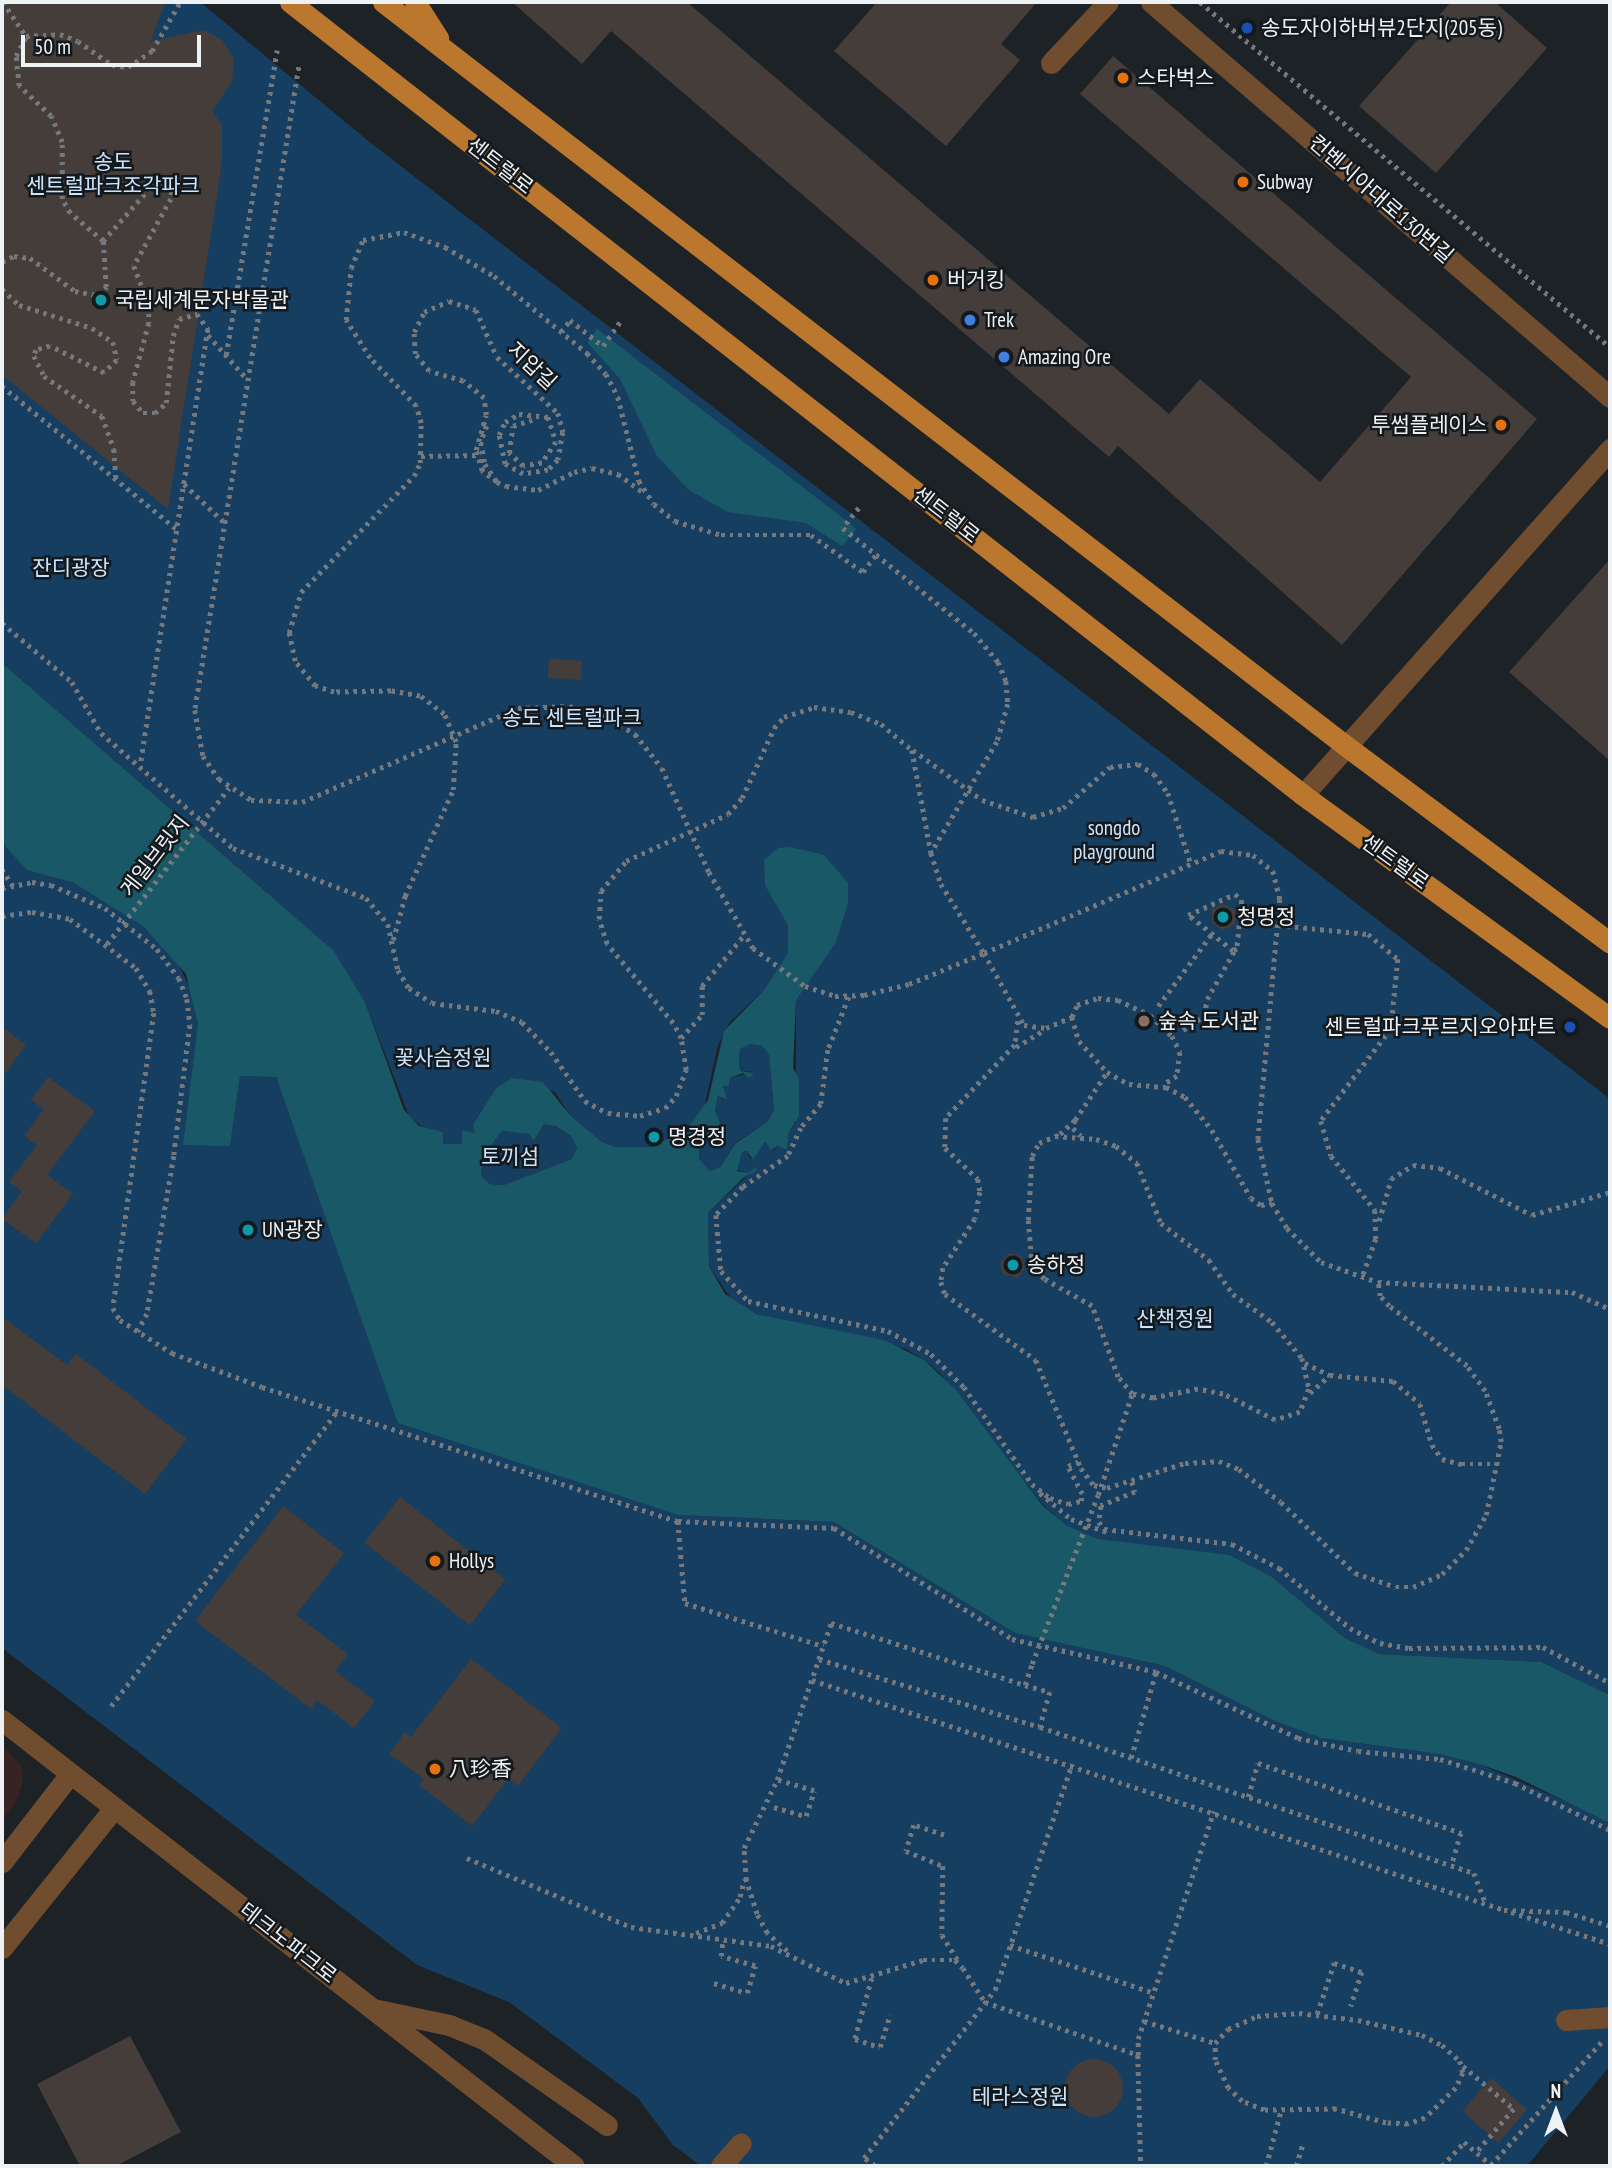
<!DOCTYPE html>
<html>
<head>
<meta charset="utf-8">
<style>
	body { margin:0 }
	#map { position:relative; width:1612px; height:2168px; overflow:hidden; background:#1d2227; font-family:"PT Sans Narrow","Noto Sans KR",sans-serif }
	div>[style] { position:absolute }
	.commercial>* { inset:0; background:#362322 }
	.green>* { inset:0; background:#163e61 }
	.water>* { inset:0; background:#195967 }
	.building>* { inset:0; background:#443d39; transform-origin:0 0 }
	.round { border-radius:50% }
	.path>* { height:4.5px; margin-top:-2.25px; transform-origin:0; background:repeating-linear-gradient(90deg,#75797d 0 3.5px,transparent 0 8.5px) }
	.minor>* { height:21px; margin:-10.5px; padding:0 10.5px; transform-origin:10.5px; border-radius:10.5px; background:#6f4d2e }
	.major>* { height:21px; margin:-10.5px; padding:0 10.5px; transform-origin:10.5px; border-radius:10.5px; background:#bc772e }
	.path-bridge>* { height:4.5px; margin-top:-2.25px; transform-origin:0; background:repeating-linear-gradient(90deg,#75797d 0 3.5px,transparent 0 8.5px) }
	.dots>* { width:19px; height:19px; translate:-50% -50%; box-sizing:border-box; border:4px solid #14191d; border-radius:50% }
	span { translate:-50% -50%; white-space:nowrap; text-align:center; line-height:1.15; -webkit-text-stroke:5px #14191d; paint-order:stroke }
	.poi-label { font-size:21px; color:#eff2f5 }
	.left { translate:0 -50%; text-align:left }
	.right { translate:-100% -50%; text-align:right }
	.park-label { font-size:21px; color:#cae4fe }
	.street-label { font-size:21px; color:#eff2f5 }
	.frame { position:absolute; inset:0; border:4px solid #eff2f5; pointer-events:none }
	.north { position:absolute; left:1521px; top:2077px; width:70px; height:70px; -webkit-text-stroke:5px #14191d; paint-order:stroke; rotate:0deg; font-size:19px; font-weight:700; line-height:28px; text-align:center; color:#eff2f5 }
	.north::after { content:''; display:block; margin:auto; width:24px; height:32px; background:#eff2f5; clip-path:polygon(50% 0,100% 100%,50% 72%,0 100%) }
	.scale { position:absolute; left:21px; top:35px; width:180px; height:32px; box-sizing:border-box; border:4px solid #eff2f5; border-top:0; padding-left:9px; font-size:21px; line-height:24px; white-space:nowrap; color:#eff2f5; -webkit-text-stroke:5px #14191d; paint-order:stroke }
</style>
</head>
<body>
<div id="map">
	<div class="commercial">
		<i style="clip-path:polygon(2px 1745px,21px 1765px,23px 1781px,16px 1802px,2px 1820px)"></i>
	</div>
	<div class="green">
		<i style="clip-path:polygon(2px 2px,200px 2px,367px 140px,1610px 1099px,1610px 1695px,1541px 1662px,1379px 1654px,1345px 1638px,1272px 1577px,1098px 1539px,1066px 1525px,1043px 1505px,939px 1372px,924px 1360px,906px 1349px,756px 1314px,734px 1303px,709px 1266px,708px 1213px,749px 1174px,736px 1169px,742px 1152px,747px 1151px,750px 1159px,754px 1158px,764px 1142px,774px 1150px,778px 1146px,787px 1150px,789px 1132px,796px 1122px,796px 1000px,765px 989px,730px 1022px,718px 1045px,704px 1108px,687px 1129px,651px 1147px,616px 1147px,602px 1142px,570px 1115px,555px 1092px,512px 1078px,496px 1088px,474px 1125px,475px 1133px,462px 1130px,462px 1144px,443px 1144px,443px 1132px,426px 1130px,409px 1116px,365px 1002px,334px 951px,2px 663px)"></i>
		<i style="clip-path:polygon(2px 837px,27px 870px,74px 883px,109px 902px,143px 926px,177px 961px,194px 997px,198px 1024px,195px 1062px,230px 1145px,240px 1076px,276px 1077px,399px 1423px,678px 1515px,834px 1522px,1015px 1633px,1165px 1666px,1275px 1721px,1321px 1738px,1439px 1754px,1479px 1764px,1606px 1819px,1610px 1823px,1610px 2066px,1527px 2166px,701px 2166px,673px 2145px,638px 2098px,509px 2002px,417px 1965px,2px 1648px)"></i>
		<i style="clip-path:polygon(750px 1044px,762px 1046px,769px 1055px,774px 1110px,768px 1121px,735px 1143px,720px 1167px,710px 1171px,699px 1159px,699px 1142px,721px 1125px,715px 1111px,718px 1096px,726px 1100px,723px 1086px,730px 1084px,730px 1078px,754px 1072px,742px 1071px,739px 1065px,740px 1049px)"></i>
		<i style="clip-path:polygon(544px 1124px,556px 1126px,571px 1136px,577px 1148px,572px 1159px,505px 1185px,490px 1184px,481px 1176px,483px 1156px,502px 1131px,529px 1134px,534px 1141px)"></i>
	</div>
	<div class="water">
		<i style="clip-path:polygon(597px 329px,848px 522px,856px 529px,842px 546px,806px 523px,728px 512px,689px 490px,657px 456px,620px 379px,587px 342px)"></i>
		<i style="clip-path:polygon(evenodd,2px 663px,334px 951px,365px 1002px,404px 1110px,419px 1126px,443px 1132px,443px 1144px,462px 1144px,462px 1130px,475px 1133px,473px 1125px,496px 1088px,512px 1078px,543px 1082px,570px 1115px,602px 1142px,616px 1147px,651px 1147px,687px 1129px,708px 1100px,724px 1031px,765px 989px,788px 953px,788px 925px,765px 885px,764px 860px,778px 848px,790px 847px,824px 855px,848px 883px,848px 903px,836px 942px,796px 1000px,793px 1068px,799px 1079px,799px 1116px,789px 1132px,787px 1150px,778px 1146px,771px 1150px,765px 1142px,753px 1160px,747px 1151px,742px 1152px,737px 1171px,749px 1173px,755px 1167px,757px 1170px,743px 1178px,708px 1213px,709px 1266px,725px 1294px,756px 1314px,884px 1340px,924px 1360px,956px 1390px,1042px 1505px,1066px 1525px,1098px 1539px,1229px 1555px,1272px 1577px,1345px 1638px,1379px 1654px,1541px 1662px,1610px 1695px,1610px 1823px,1516px 1777px,1479px 1764px,1439px 1754px,1321px 1738px,1275px 1721px,1165px 1666px,1015px 1633px,834px 1522px,678px 1515px,398px 1423px,276px 1077px,240px 1076px,230px 1146px,183px 1145px,198px 1024px,186px 974px,143px 926px,74px 883px,27px 870px,6px 847px,2px 837px,2px 663px,750px 1044px,762px 1046px,769px 1055px,774px 1110px,768px 1121px,735px 1144px,720px 1167px,710px 1171px,699px 1159px,699px 1142px,721px 1125px,715px 1111px,718px 1096px,727px 1100px,723px 1086px,729px 1086px,730px 1078px,743px 1073px,749px 1078px,754px 1073px,741px 1071px,739px 1065px,740px 1049px,750px 1044px,2px 663px,544px 1124px,556px 1126px,571px 1136px,577px 1148px,572px 1159px,504px 1185px,490px 1184px,481px 1176px,483px 1156px,502px 1131px,529px 1134px,534px 1141px,544px 1124px)"></i>
	</div>
	<div class="building">
		<i style="clip-path:polygon(2px 2px,165px 2px,151px 41px,204px 30px,222px 40px,234px 59px,232px 82px,212px 111px,222px 125px,222px 163px,168px 509px,2px 375px)"></i>
		<i style="clip-path:polygon(512px 2px,687px 2px,1169px 414px,1200px 379px,1320px 482px,1411px 377px,1080px 94px,1113px 56px,1537px 419px,1342px 645px,1118px 446px,1109px 457px,611px 31px,582px 64px)"></i>
		<i style="clip-path:polygon(877px 2px,1037px 2px,1001px 44px,1020px 60px,946px 146px,834px 51px)"></i>
		<i style="clip-path:polygon(1451px 2px,1495px 2px,1547px 48px,1436px 173px,1359px 106px)"></i>
		<i style="clip-path:polygon(1610px 559px,1610px 761px,1509px 672px)"></i>
		<i style="left:549px;top:659px;width:33px;height:19px;rotate:3deg"></i>
		<i style="clip-path:polygon(1224px 904px,1235px 910px,1235px 924px,1223px 930px,1212px 923px,1212px 909px)"></i>
		<i style="clip-path:polygon(2px 1027px,26px 1045px,2px 1078px)"></i>
		<i style="clip-path:polygon(48px 1077px,95px 1111px,47px 1175px,73px 1194px,36px 1243px,2px 1219px,22px 1191px,9px 1182px,37px 1145px,24px 1136px,44px 1109px,31px 1100px)"></i>
		<i style="clip-path:polygon(1009px 1253px,1022px 1256px,1025px 1268px,1017px 1278px,1003px 1274px,1000px 1263px)"></i>
		<i style="clip-path:polygon(2px 1317px,67px 1365px,76px 1354px,187px 1439px,145px 1494px,2px 1385px)"></i>
		<i style="left:400px;top:1497px;width:134px;height:58px;rotate:38deg"></i>
		<i style="clip-path:polygon(283px 1506px,344px 1553px,296px 1615px,348px 1654px,335px 1671px,375px 1701px,354px 1728px,317px 1700px,311px 1709px,195px 1621px)"></i>
		<i style="clip-path:polygon(471px 1659px,562px 1728px,518px 1786px,508px 1779px,472px 1826px,419px 1785px,424px 1779px,389px 1754px,405px 1732px,411px 1737px)"></i>
		<i style="clip-path:polygon(130px 2036px,181px 2132px,116px 2166px,80px 2166px,37px 2084px)"></i>
		<i class="round" style="left:1065px;top:2059px;width:58px;height:58px"></i>
		<i style="left:1491px;top:2078px;width:48px;height:44px;rotate:41deg"></i>
	</div>
	<div class="path">
		<i style="left:3px;top:2px;width:41px;rotate:55.9deg"></i>
		<i style="left:1200px;top:2px;width:536px;rotate:40.08deg"></i>
		<i style="left:299px;top:67px;width:651px;rotate:99.19deg"></i>
		<i style="left:195px;top:710px;width:47px;rotate:80.1deg"></i>
		<i style="left:203px;top:756px;width:28px;rotate:55deg"></i>
		<i style="left:219px;top:779px;width:38px;rotate:33deg"></i>
		<i style="left:251px;top:800px;width:51px;rotate:2.2deg"></i>
		<i style="left:302px;top:802px;width:236px;rotate:-23.5deg"></i>
		<i style="left:518px;top:708px;width:51px;rotate:-2.2deg"></i>
		<i style="left:569px;top:706px;width:37px;rotate:16deg"></i>
		<i style="left:605px;top:716px;width:35px;rotate:31deg"></i>
		<i style="left:635px;top:734px;width:43px;rotate:51.5deg"></i>
		<i style="left:662px;top:768px;width:114px;rotate:65.7deg"></i>
		<i style="left:709px;top:872px;width:88px;rotate:59.9deg"></i>
		<i style="left:753px;top:948px;width:64px;rotate:36.2deg"></i>
		<i style="left:805px;top:986px;width:32px;rotate:18deg"></i>
		<i style="left:835px;top:996px;width:29px;rotate:-2deg"></i>
		<i style="left:864px;top:995px;width:46px;rotate:-13.7deg"></i>
		<i style="left:909px;top:984px;width:81px;rotate:-22.5deg"></i>
		<i style="left:984px;top:953px;width:82px;rotate:60.9deg"></i>
		<i style="left:1024px;top:1025px;width:22px;rotate:8deg"></i>
		<i style="left:1046px;top:1028px;width:28px;rotate:-23deg"></i>
		<i style="left:1072px;top:1017px;width:25px;rotate:74deg"></i>
		<i style="left:1079px;top:1041px;width:42px;rotate:47.9deg"></i>
		<i style="left:1107px;top:1072px;width:25px;rotate:29deg"></i>
		<i style="left:1129px;top:1084px;width:37px;rotate:5deg"></i>
		<i style="left:1166px;top:1087px;width:21px;rotate:28deg"></i>
		<i style="left:1185px;top:1097px;width:43px;rotate:50.7deg"></i>
		<i style="left:1212px;top:1130px;width:78px;rotate:60.2deg"></i>
		<i style="left:1251px;top:1198px;width:12px;rotate:35deg"></i>
		<i style="left:1261px;top:1205px;width:11px;rotate:-10deg"></i>
		<i style="left:1272px;top:1203px;width:29px;rotate:59deg"></i>
		<i style="left:1287px;top:1228px;width:48px;rotate:45deg"></i>
		<i style="left:1321px;top:1262px;width:60px;rotate:19.3deg"></i>
		<i style="left:1378px;top:1282px;width:194px;rotate:3deg"></i>
		<i style="left:1572px;top:1292px;width:42px;rotate:24.1deg"></i>
		<i style="left:103px;top:241px;width:43px;rotate:-139.7deg"></i>
		<i style="left:70px;top:213px;width:16px;rotate:-120deg"></i>
		<i style="left:62px;top:199px;width:57px;rotate:-90deg"></i>
		<i style="left:62px;top:142px;width:28px;rotate:-113deg"></i>
		<i style="left:51px;top:116px;width:44px;rotate:-136.8deg"></i>
		<i style="left:19px;top:86px;width:30px;rotate:-96deg"></i>
		<i style="left:16px;top:56px;width:22px;rotate:-63deg"></i>
		<i style="left:26px;top:36px;width:34px;rotate:-3deg"></i>
		<i style="left:60px;top:34px;width:19px;rotate:21deg"></i>
		<i style="left:78px;top:41px;width:42px;rotate:35.2deg"></i>
		<i style="left:112px;top:65px;width:16px;rotate:7deg"></i>
		<i style="left:128px;top:67px;width:29px;rotate:-34deg"></i>
		<i style="left:152px;top:51px;width:56px;rotate:-60.3deg"></i>
		<i style="left:2px;top:262px;width:13px;rotate:-27deg"></i>
		<i style="left:14px;top:256px;width:16px;rotate:7deg"></i>
		<i style="left:30px;top:258px;width:56px;rotate:36.3deg"></i>
		<i style="left:75px;top:291px;width:25px;rotate:11deg"></i>
		<i style="left:100px;top:296px;width:11px;rotate:-56deg"></i>
		<i style="left:106px;top:287px;width:46px;rotate:-93.7deg"></i>
		<i style="left:103px;top:241px;width:68px;rotate:-48.6deg"></i>
		<i style="left:148px;top:190px;width:15px;rotate:-32deg"></i>
		<i style="left:161px;top:182px;width:12px;rotate:5deg"></i>
		<i style="left:173px;top:183px;width:16px;rotate:97deg"></i>
		<i style="left:171px;top:199px;width:77px;rotate:118.9deg"></i>
		<i style="left:134px;top:266px;width:42px;rotate:69deg"></i>
		<i style="left:149px;top:305px;width:18px;rotate:90deg"></i>
		<i style="left:149px;top:323px;width:61px;rotate:105.2deg"></i>
		<i style="left:133px;top:382px;width:19px;rotate:90deg"></i>
		<i style="left:133px;top:401px;width:16px;rotate:50deg"></i>
		<i style="left:143px;top:413px;width:12px"></i>
		<i style="left:155px;top:413px;width:15px;rotate:-42deg"></i>
		<i style="left:166px;top:403px;width:67px;rotate:-84deg"></i>
		<i style="left:173px;top:336px;width:18px;rotate:-71deg"></i>
		<i style="left:179px;top:319px;width:19px;rotate:-16deg"></i>
		<i style="left:197px;top:314px;width:19px;rotate:54deg"></i>
		<i style="left:208px;top:329px;width:442px;rotate:98.8deg"></i>
		<i style="left:2px;top:289px;width:23px;rotate:43deg"></i>
		<i style="left:19px;top:305px;width:77px;rotate:17.5deg"></i>
		<i style="left:92px;top:328px;width:25px;rotate:34deg"></i>
		<i style="left:113px;top:342px;width:18px;rotate:77deg"></i>
		<i style="left:117px;top:360px;width:18px;rotate:135deg"></i>
		<i style="left:104px;top:373px;width:60px;rotate:-153.4deg"></i>
		<i style="left:50px;top:346px;width:15px;rotate:164deg"></i>
		<i style="left:36px;top:350px;width:6px;rotate:108deg"></i>
		<i style="left:34px;top:356px;width:22px;rotate:63deg"></i>
		<i style="left:44px;top:376px;width:70px;rotate:34.6deg"></i>
		<i style="left:102px;top:416px;width:35px;rotate:70deg"></i>
		<i style="left:114px;top:449px;width:30px;rotate:86deg"></i>
		<i style="left:561px;top:332px;width:15px;rotate:-53deg"></i>
		<i style="left:570px;top:320px;width:42px;rotate:38.2deg"></i>
		<i style="left:603px;top:346px;width:29px;rotate:-55deg"></i>
		<i style="left:208px;top:335px;width:60px;rotate:48.4deg"></i>
		<i style="left:226px;top:355px;width:309px;rotate:-80.5deg"></i>
		<i style="left:2px;top:386px;width:226px;rotate:39.3deg"></i>
		<i style="left:483px;top:423px;width:5px;rotate:37deg"></i>
		<i style="left:487px;top:426px;width:17px;rotate:111deg"></i>
		<i style="left:481px;top:442px;width:22px;rotate:80deg"></i>
		<i style="left:485px;top:464px;width:22px;rotate:56deg"></i>
		<i style="left:497px;top:482px;width:10px;rotate:24deg"></i>
		<i style="left:506px;top:486px;width:32px;rotate:7deg"></i>
		<i style="left:538px;top:490px;width:40px;rotate:-26.6deg"></i>
		<i style="left:574px;top:472px;width:18px;rotate:-13deg"></i>
		<i style="left:592px;top:468px;width:27px;rotate:13deg"></i>
		<i style="left:618px;top:474px;width:32px;rotate:36deg"></i>
		<i style="left:421px;top:456px;width:58px;rotate:-1deg"></i>
		<i style="left:497px;top:482px;width:19px;rotate:-144deg"></i>
		<i style="left:482px;top:471px;width:22px;rotate:-106deg"></i>
		<i style="left:476px;top:450px;width:36px;rotate:-74deg"></i>
		<i style="left:486px;top:415px;width:17px;rotate:-97deg"></i>
		<i style="left:484px;top:398px;width:27px;rotate:-141deg"></i>
		<i style="left:463px;top:381px;width:35px;rotate:-164deg"></i>
		<i style="left:429px;top:371px;width:22px;rotate:-129deg"></i>
		<i style="left:415px;top:354px;width:22px;rotate:-93deg"></i>
		<i style="left:414px;top:332px;width:22px;rotate:-63deg"></i>
		<i style="left:424px;top:312px;width:27px;rotate:-24deg"></i>
		<i style="left:449px;top:301px;width:28px;rotate:18deg"></i>
		<i style="left:476px;top:310px;width:51px;rotate:65.9deg"></i>
		<i style="left:497px;top:357px;width:83px;rotate:42.6deg"></i>
		<i style="left:558px;top:413px;width:20px;rotate:75deg"></i>
		<i style="left:563px;top:432px;width:28px;rotate:100deg"></i>
		<i style="left:558px;top:460px;width:14px;rotate:135deg"></i>
		<i style="left:548px;top:470px;width:25px;rotate:171deg"></i>
		<i style="left:523px;top:474px;width:21px;rotate:-151deg"></i>
		<i style="left:505px;top:464px;width:30px;rotate:-102deg"></i>
		<i style="left:499px;top:435px;width:14px;rotate:-65deg"></i>
		<i style="left:505px;top:422px;width:16px;rotate:-30deg"></i>
		<i style="left:519px;top:414px;width:29px;rotate:6deg"></i>
		<i style="left:548px;top:417px;width:26px;rotate:72deg"></i>
		<i style="left:556px;top:442px;width:25px;rotate:124deg"></i>
		<i style="left:542px;top:463px;width:19px;rotate:171deg"></i>
		<i style="left:523px;top:466px;width:19px;rotate:-137deg"></i>
		<i style="left:509px;top:453px;width:27px;rotate:-82deg"></i>
		<i style="left:513px;top:426px;width:20px;rotate:-18deg"></i>
		<i style="left:184px;top:484px;width:57px;rotate:43.6deg"></i>
		<i style="left:859px;top:508px;width:26px;rotate:129deg"></i>
		<i style="left:843px;top:528px;width:168px;rotate:38.7deg"></i>
		<i style="left:974px;top:633px;width:38px;rotate:50deg"></i>
		<i style="left:998px;top:662px;width:21px;rotate:67deg"></i>
		<i style="left:1006px;top:681px;width:23px;rotate:85deg"></i>
		<i style="left:1008px;top:704px;width:40px;rotate:106deg"></i>
		<i style="left:997px;top:742px;width:129px;rotate:120.7deg"></i>
		<i style="left:931px;top:853px;width:33px;rotate:72deg"></i>
		<i style="left:941px;top:884px;width:81px;rotate:58.1deg"></i>
		<i style="left:984px;top:953px;width:258px;rotate:-23.3deg"></i>
		<i style="left:1221px;top:851px;width:32px;rotate:7deg"></i>
		<i style="left:1253px;top:855px;width:26px;rotate:39deg"></i>
		<i style="left:1273px;top:871px;width:29px;rotate:76deg"></i>
		<i style="left:1280px;top:899px;width:241px;rotate:95.2deg"></i>
		<i style="left:1258px;top:1139px;width:66px;rotate:77.7deg"></i>
		<i style="left:2px;top:623px;width:92px;rotate:40.1deg"></i>
		<i style="left:72px;top:682px;width:59px;rotate:60.4deg"></i>
		<i style="left:101px;top:733px;width:175px;rotate:41.1deg"></i>
		<i style="left:233px;top:848px;width:142px;rotate:20.6deg"></i>
		<i style="left:366px;top:898px;width:34px;rotate:50deg"></i>
		<i style="left:388px;top:924px;width:47px;rotate:77.7deg"></i>
		<i style="left:398px;top:970px;width:21px;rotate:59deg"></i>
		<i style="left:409px;top:988px;width:27px;rotate:33deg"></i>
		<i style="left:432px;top:1003px;width:64px;rotate:7.1deg"></i>
		<i style="left:496px;top:1011px;width:28px;rotate:23deg"></i>
		<i style="left:522px;top:1022px;width:42px;rotate:46deg"></i>
		<i style="left:551px;top:1052px;width:60px;rotate:55.2deg"></i>
		<i style="left:585px;top:1101px;width:26px;rotate:28deg"></i>
		<i style="left:608px;top:1113px;width:32px;rotate:5deg"></i>
		<i style="left:640px;top:1116px;width:26px;rotate:-18deg"></i>
		<i style="left:665px;top:1108px;width:16px;rotate:-47deg"></i>
		<i style="left:676px;top:1096px;width:28px;rotate:-69deg"></i>
		<i style="left:686px;top:1070px;width:32px;rotate:-99deg"></i>
		<i style="left:681px;top:1038px;width:17px;rotate:-118deg"></i>
		<i style="left:673px;top:1023px;width:103px;rotate:-129.9deg"></i>
		<i style="left:607px;top:944px;width:26px;rotate:-108deg"></i>
		<i style="left:599px;top:919px;width:28px;rotate:-86deg"></i>
		<i style="left:601px;top:891px;width:39px;rotate:-50deg"></i>
		<i style="left:626px;top:861px;width:112px;rotate:-24.7deg"></i>
		<i style="left:728px;top:814px;width:21px;rotate:-49deg"></i>
		<i style="left:742px;top:798px;width:77px;rotate:-65.4deg"></i>
		<i style="left:774px;top:728px;width:15px;rotate:-48deg"></i>
		<i style="left:784px;top:717px;width:32px;rotate:-18deg"></i>
		<i style="left:814px;top:707px;width:37px;rotate:8deg"></i>
		<i style="left:851px;top:712px;width:32px;rotate:22deg"></i>
		<i style="left:881px;top:724px;width:40px;rotate:40deg"></i>
		<i style="left:912px;top:750px;width:105px;rotate:79.5deg"></i>
		<i style="left:913px;top:750px;width:85px;rotate:35.9deg"></i>
		<i style="left:982px;top:800px;width:54px;rotate:18.4deg"></i>
		<i style="left:1033px;top:817px;width:31px;rotate:-17deg"></i>
		<i style="left:1063px;top:808px;width:62px;rotate:-41.1deg"></i>
		<i style="left:1110px;top:767px;width:28px;rotate:-6deg"></i>
		<i style="left:1138px;top:764px;width:19px;rotate:32deg"></i>
		<i style="left:1154px;top:774px;width:24px;rotate:54deg"></i>
		<i style="left:1168px;top:793px;width:75px;rotate:72.1deg"></i>
		<i style="left:2px;top:869px;width:20px;rotate:57deg"></i>
		<i style="left:2px;top:888px;width:31px;rotate:-11deg"></i>
		<i style="left:32px;top:882px;width:19px;rotate:9deg"></i>
		<i style="left:51px;top:885px;width:59px;rotate:23.1deg"></i>
		<i style="left:105px;top:908px;width:66px;rotate:38.3deg"></i>
		<i style="left:157px;top:949px;width:36px;rotate:53deg"></i>
		<i style="left:179px;top:978px;width:22px;rotate:69deg"></i>
		<i style="left:187px;top:999px;width:26px;rotate:83deg"></i>
		<i style="left:190px;top:1025px;width:132px;rotate:97deg"></i>
		<i style="left:174px;top:1156px;width:160px;rotate:99.7deg"></i>
		<i style="left:147px;top:1314px;width:20px;rotate:117deg"></i>
		<i style="left:1235px;top:894px;width:9px;rotate:41deg"></i>
		<i style="left:1242px;top:900px;width:49px;rotate:95.8deg"></i>
		<i style="left:1237px;top:949px;width:4px;rotate:153deg"></i>
		<i style="left:1233px;top:951px;width:58px;rotate:-141.3deg"></i>
		<i style="left:1188px;top:915px;width:51px;rotate:-24.1deg"></i>
		<i style="left:2px;top:916px;width:30px;rotate:-8deg"></i>
		<i style="left:32px;top:912px;width:39px;rotate:10deg"></i>
		<i style="left:70px;top:919px;width:82px;rotate:36.6deg"></i>
		<i style="left:136px;top:968px;width:27px;rotate:59deg"></i>
		<i style="left:150px;top:991px;width:22px;rotate:80deg"></i>
		<i style="left:154px;top:1013px;width:298px;rotate:97.9deg"></i>
		<i style="left:113px;top:1308px;width:14px;rotate:60deg"></i>
		<i style="left:120px;top:1320px;width:62px;rotate:32.4deg"></i>
		<i style="left:172px;top:1353px;width:96px;rotate:20.7deg"></i>
		<i style="left:262px;top:1387px;width:437px;rotate:17.9deg"></i>
		<i style="left:678px;top:1521px;width:156px;rotate:2.6deg"></i>
		<i style="left:834px;top:1528px;width:210px;rotate:31.9deg"></i>
		<i style="left:1012px;top:1639px;width:148px;rotate:12.9deg"></i>
		<i style="left:1156px;top:1672px;width:157px;rotate:24.9deg"></i>
		<i style="left:1298px;top:1738px;width:61px;rotate:12.2deg"></i>
		<i style="left:1358px;top:1751px;width:82px;rotate:5.6deg"></i>
		<i style="left:1440px;top:1759px;width:79px;rotate:17.7deg"></i>
		<i style="left:1515px;top:1783px;width:106px;rotate:26.3deg"></i>
		<i style="left:1278px;top:925px;width:90px;rotate:5.7deg"></i>
		<i style="left:1368px;top:934px;width:39px;rotate:40deg"></i>
		<i style="left:1398px;top:959px;width:70px;rotate:95.7deg"></i>
		<i style="left:1391px;top:1029px;width:116px;rotate:127.3deg"></i>
		<i style="left:1321px;top:1121px;width:36px;rotate:74deg"></i>
		<i style="left:1331px;top:1156px;width:70px;rotate:50.8deg"></i>
		<i style="left:1375px;top:1210px;width:29px;rotate:88deg"></i>
		<i style="left:1376px;top:1239px;width:41px;rotate:109.7deg"></i>
		<i style="left:393px;top:940px;width:46px;rotate:-74.7deg"></i>
		<i style="left:405px;top:896px;width:116px;rotate:-65.6deg"></i>
		<i style="left:453px;top:790px;width:48px;rotate:-86.4deg"></i>
		<i style="left:456px;top:742px;width:30px;rotate:-113deg"></i>
		<i style="left:444px;top:714px;width:30px;rotate:-143deg"></i>
		<i style="left:420px;top:696px;width:29px;rotate:-170deg"></i>
		<i style="left:391px;top:691px;width:57px;rotate:179deg"></i>
		<i style="left:334px;top:692px;width:20px;rotate:-162deg"></i>
		<i style="left:315px;top:686px;width:32px;rotate:-129deg"></i>
		<i style="left:295px;top:661px;width:29px;rotate:-102deg"></i>
		<i style="left:289px;top:633px;width:43px;rotate:-73.7deg"></i>
		<i style="left:301px;top:592px;width:162px;rotate:-45.8deg"></i>
		<i style="left:414px;top:476px;width:14px;rotate:-65deg"></i>
		<i style="left:420px;top:463px;width:40px;rotate:-88.6deg"></i>
		<i style="left:421px;top:423px;width:18px;rotate:-106deg"></i>
		<i style="left:416px;top:406px;width:66px;rotate:-133.8deg"></i>
		<i style="left:370px;top:358px;width:45px;rotate:-122.3deg"></i>
		<i style="left:346px;top:320px;width:52px;rotate:-84.5deg"></i>
		<i style="left:351px;top:268px;width:30px;rotate:-67deg"></i>
		<i style="left:363px;top:240px;width:42px;rotate:-11deg"></i>
		<i style="left:404px;top:232px;width:44px;rotate:20.1deg"></i>
		<i style="left:445px;top:247px;width:57px;rotate:30.6deg"></i>
		<i style="left:494px;top:276px;width:121px;rotate:39.6deg"></i>
		<i style="left:587px;top:353px;width:28px;rotate:48deg"></i>
		<i style="left:606px;top:374px;width:26px;rotate:62deg"></i>
		<i style="left:618px;top:397px;width:87px;rotate:76deg"></i>
		<i style="left:639px;top:481px;width:27px;rotate:57deg"></i>
		<i style="left:654px;top:504px;width:27px;rotate:39deg"></i>
		<i style="left:675px;top:521px;width:48px;rotate:16.9deg"></i>
		<i style="left:721px;top:535px;width:90px"></i>
		<i style="left:811px;top:535px;width:64px;rotate:35.4deg"></i>
		<i style="left:863px;top:572px;width:22px;rotate:-54deg"></i>
		<i style="left:849px;top:997px;width:57px;rotate:111.6deg"></i>
		<i style="left:828px;top:1050px;width:54px;rotate:97.4deg"></i>
		<i style="left:821px;top:1104px;width:31px;rotate:130deg"></i>
		<i style="left:801px;top:1128px;width:31px;rotate:115deg"></i>
		<i style="left:788px;top:1156px;width:55px;rotate:145.4deg"></i>
		<i style="left:743px;top:1187px;width:39px;rotate:134deg"></i>
		<i style="left:716px;top:1215px;width:56px;rotate:84.9deg"></i>
		<i style="left:721px;top:1271px;width:40px;rotate:48deg"></i>
		<i style="left:748px;top:1301px;width:143px;rotate:12.1deg"></i>
		<i style="left:888px;top:1331px;width:49px;rotate:28.1deg"></i>
		<i style="left:931px;top:1354px;width:47px;rotate:45deg"></i>
		<i style="left:964px;top:1387px;width:118px;rotate:55deg"></i>
		<i style="left:1032px;top:1484px;width:23px;rotate:38deg"></i>
		<i style="left:1050px;top:1498px;width:19px;rotate:18deg"></i>
		<i style="left:1068px;top:1504px;width:13px;rotate:-13deg"></i>
		<i style="left:1081px;top:1501px;width:7px;rotate:-82deg"></i>
		<i style="left:1082px;top:1494px;width:31px;rotate:-117deg"></i>
		<i style="left:1068px;top:1466px;width:11px;rotate:-22deg"></i>
		<i style="left:1158px;top:1006px;width:89px;rotate:-53.3deg"></i>
		<i style="left:1072px;top:1017px;width:13px;rotate:-67deg"></i>
		<i style="left:1077px;top:1005px;width:22px;rotate:-18deg"></i>
		<i style="left:1098px;top:998px;width:20px;rotate:6deg"></i>
		<i style="left:1118px;top:1000px;width:35px;rotate:25deg"></i>
		<i style="left:1150px;top:1015px;width:30px;rotate:44deg"></i>
		<i style="left:1172px;top:1036px;width:18px;rotate:63deg"></i>
		<i style="left:1180px;top:1052px;width:24px;rotate:97deg"></i>
		<i style="left:1177px;top:1076px;width:17px;rotate:147deg"></i>
		<i style="left:1018px;top:1021px;width:24px;rotate:97deg"></i>
		<i style="left:1015px;top:1045px;width:100px;rotate:133.4deg"></i>
		<i style="left:946px;top:1118px;width:30px;rotate:92deg"></i>
		<i style="left:945px;top:1148px;width:45px;rotate:43.2deg"></i>
		<i style="left:978px;top:1179px;width:13px;rotate:81deg"></i>
		<i style="left:980px;top:1192px;width:27px;rotate:100deg"></i>
		<i style="left:975px;top:1219px;width:59px;rotate:123.1deg"></i>
		<i style="left:943px;top:1268px;width:14px;rotate:98deg"></i>
		<i style="left:941px;top:1282px;width:13px;rotate:72deg"></i>
		<i style="left:945px;top:1294px;width:112px;rotate:36deg"></i>
		<i style="left:1036px;top:1360px;width:117px;rotate:67.4deg"></i>
		<i style="left:1081px;top:1468px;width:21px;rotate:53deg"></i>
		<i style="left:1094px;top:1485px;width:13px;rotate:13deg"></i>
		<i style="left:1107px;top:1488px;width:82px;rotate:-17.8deg"></i>
		<i style="left:1185px;top:1463px;width:34px;rotate:-3deg"></i>
		<i style="left:1219px;top:1461px;width:22px;rotate:22deg"></i>
		<i style="left:1239px;top:1469px;width:53px;rotate:38.2deg"></i>
		<i style="left:1281px;top:1502px;width:103px;rotate:43.8deg"></i>
		<i style="left:1355px;top:1573px;width:43px;rotate:18.9deg"></i>
		<i style="left:1396px;top:1587px;width:17px"></i>
		<i style="left:1413px;top:1587px;width:32px;rotate:-24deg"></i>
		<i style="left:1442px;top:1574px;width:34px;rotate:-45deg"></i>
		<i style="left:1466px;top:1550px;width:40px;rotate:-60.3deg"></i>
		<i style="left:1486px;top:1515px;width:75px;rotate:-78.4deg"></i>
		<i style="left:1501px;top:1442px;width:13px;rotate:-99deg"></i>
		<i style="left:1499px;top:1429px;width:40px;rotate:-110.2deg"></i>
		<i style="left:1485px;top:1391px;width:31px;rotate:-126deg"></i>
		<i style="left:1467px;top:1366px;width:98px;rotate:-142.4deg"></i>
		<i style="left:1389px;top:1306px;width:13px;rotate:-132deg"></i>
		<i style="left:1380px;top:1296px;width:14px;rotate:-98deg"></i>
		<i style="left:1183px;top:1030px;width:25px;rotate:-34deg"></i>
		<i style="left:1204px;top:1016px;width:17px;rotate:-80deg"></i>
		<i style="left:1207px;top:999px;width:55px;rotate:-60.6deg"></i>
		<i style="left:681px;top:1038px;width:31px;rotate:-48deg"></i>
		<i style="left:702px;top:1015px;width:29px;rotate:-90deg"></i>
		<i style="left:702px;top:986px;width:66px;rotate:-50.5deg"></i>
		<i style="left:1016px;top:1047px;width:33px;rotate:-31deg"></i>
		<i style="left:1075px;top:1120px;width:8px;rotate:104deg"></i>
		<i style="left:1073px;top:1128px;width:11px;rotate:45deg"></i>
		<i style="left:1055px;top:1136px;width:41px;rotate:4.2deg"></i>
		<i style="left:1096px;top:1139px;width:21px;rotate:19deg"></i>
		<i style="left:1116px;top:1146px;width:27px;rotate:39deg"></i>
		<i style="left:1137px;top:1163px;width:65px;rotate:68.2deg"></i>
		<i style="left:1161px;top:1223px;width:61px;rotate:37.6deg"></i>
		<i style="left:1209px;top:1260px;width:42px;rotate:54.8deg"></i>
		<i style="left:1233px;top:1294px;width:48px;rotate:35.7deg"></i>
		<i style="left:1272px;top:1322px;width:47px;rotate:50.2deg"></i>
		<i style="left:1302px;top:1358px;width:32px;rotate:77deg"></i>
		<i style="left:1309px;top:1389px;width:25px;rotate:111deg"></i>
		<i style="left:1300px;top:1412px;width:26px;rotate:162deg"></i>
		<i style="left:1275px;top:1420px;width:58px;rotate:-153.4deg"></i>
		<i style="left:1223px;top:1394px;width:25px;rotate:-169deg"></i>
		<i style="left:1198px;top:1389px;width:46px;rotate:168.7deg"></i>
		<i style="left:1153px;top:1398px;width:21px;rotate:-169deg"></i>
		<i style="left:1132px;top:1394px;width:22px;rotate:-129deg"></i>
		<i style="left:1118px;top:1377px;width:76px;rotate:-110.1deg"></i>
		<i style="left:1092px;top:1306px;width:55px;rotate:-150.6deg"></i>
		<i style="left:1044px;top:1279px;width:18px;rotate:-133deg"></i>
		<i style="left:1032px;top:1266px;width:46px;rotate:-95deg"></i>
		<i style="left:1028px;top:1220px;width:64px;rotate:-86.4deg"></i>
		<i style="left:1032px;top:1156px;width:15px;rotate:-62deg"></i>
		<i style="left:1039px;top:1143px;width:23px;rotate:-23deg"></i>
		<i style="left:1060px;top:1134px;width:21px;rotate:-43deg"></i>
		<i style="left:1075px;top:1120px;width:58px;rotate:-56.3deg"></i>
		<i style="left:1379px;top:1221px;width:44px;rotate:-74.1deg"></i>
		<i style="left:1391px;top:1179px;width:26px;rotate:-32deg"></i>
		<i style="left:1413px;top:1165px;width:27px;rotate:6deg"></i>
		<i style="left:1440px;top:1168px;width:103px;rotate:27.1deg"></i>
		<i style="left:1532px;top:1215px;width:81px;rotate:-16.4deg"></i>
		<i style="left:1305px;top:1363px;width:28px;rotate:26deg"></i>
		<i style="left:1330px;top:1375px;width:63px;rotate:5.4deg"></i>
		<i style="left:1393px;top:1381px;width:35px;rotate:40deg"></i>
		<i style="left:1420px;top:1404px;width:43px;rotate:73.7deg"></i>
		<i style="left:1432px;top:1445px;width:17px;rotate:54deg"></i>
		<i style="left:1442px;top:1459px;width:20px;rotate:15deg"></i>
		<i style="left:1461px;top:1464px;width:36px"></i>
		<i style="left:1310px;top:1393px;width:25px;rotate:-42deg"></i>
		<i style="left:1132px;top:1482px;width:10px;rotate:73deg"></i>
		<i style="left:1135px;top:1492px;width:37px;rotate:158deg"></i>
		<i style="left:1101px;top:1506px;width:16px;rotate:97deg"></i>
		<i style="left:1099px;top:1522px;width:9px;rotate:54deg"></i>
		<i style="left:1104px;top:1529px;width:129px;rotate:6.7deg"></i>
		<i style="left:1232px;top:1544px;width:53px;rotate:27.1deg"></i>
		<i style="left:1279px;top:1568px;width:93px;rotate:40.2deg"></i>
		<i style="left:1350px;top:1628px;width:34px;rotate:27deg"></i>
		<i style="left:1380px;top:1643px;width:29px;rotate:10deg"></i>
		<i style="left:1409px;top:1648px;width:134px;rotate:-0.4deg"></i>
		<i style="left:1543px;top:1647px;width:76px;rotate:28.2deg"></i>
		<i style="left:1040px;top:1493px;width:40px;rotate:40deg"></i>
		<i style="left:1071px;top:1519px;width:38px;rotate:20deg"></i>
		<i style="left:1098px;top:1495px;width:107px;rotate:-71.4deg"></i>
		<i style="left:678px;top:1521px;width:82px;rotate:85.1deg"></i>
		<i style="left:685px;top:1603px;width:145px;rotate:17.3deg"></i>
		<i style="left:819px;top:1659px;width:231px;rotate:17.1deg"></i>
		<i style="left:1040px;top:1727px;width:458px;rotate:18.6deg"></i>
		<i style="left:1474px;top:1873px;width:31px;rotate:69deg"></i>
		<i style="left:812px;top:1680px;width:729px;rotate:18.39deg"></i>
		<i style="left:1504px;top:1910px;width:62px;rotate:1.8deg"></i>
		<i style="left:1566px;top:1912px;width:46px;rotate:17.7deg"></i>
		<i style="left:1025px;top:1685px;width:26px;rotate:16deg"></i>
		<i style="left:1050px;top:1692px;width:36px;rotate:106deg"></i>
		<i style="left:111px;top:1706px;width:372px;rotate:-52.5deg"></i>
		<i style="left:1131px;top:1758px;width:90px;rotate:-73.8deg"></i>
		<i style="left:1248px;top:1797px;width:35px;rotate:-74deg"></i>
		<i style="left:1258px;top:1763px;width:215px;rotate:19deg"></i>
		<i style="left:1461px;top:1833px;width:33px;rotate:106deg"></i>
		<i style="left:774px;top:1807px;width:33px;rotate:16deg"></i>
		<i style="left:806px;top:1816px;width:26px;rotate:-72deg"></i>
		<i style="left:814px;top:1791px;width:39px;rotate:-163deg"></i>
		<i style="left:944px;top:1835px;width:32px;rotate:-162deg"></i>
		<i style="left:914px;top:1825px;width:27px;rotate:107deg"></i>
		<i style="left:906px;top:1851px;width:40px;rotate:22deg"></i>
		<i style="left:943px;top:1866px;width:69px;rotate:90.8deg"></i>
		<i style="left:942px;top:1935px;width:31px;rotate:58deg"></i>
		<i style="left:467px;top:1858px;width:178px;rotate:22.8deg"></i>
		<i style="left:631px;top:1927px;width:141px;rotate:7.7deg"></i>
		<i style="left:771px;top:1946px;width:84px;rotate:26.3deg"></i>
		<i style="left:846px;top:1983px;width:80px;rotate:-16.6deg"></i>
		<i style="left:923px;top:1960px;width:32px"></i>
		<i style="left:955px;top:1960px;width:11px;rotate:45deg"></i>
		<i style="left:1511px;top:1912px;width:104px;rotate:17.9deg"></i>
		<i style="left:696px;top:1933px;width:28px;rotate:-21deg"></i>
		<i style="left:722px;top:1923px;width:32px;rotate:-55deg"></i>
		<i style="left:740px;top:1897px;width:18px;rotate:-77deg"></i>
		<i style="left:1010px;top:1945px;width:152px;rotate:18.4deg"></i>
		<i style="left:787px;top:1951px;width:27px;rotate:-138deg"></i>
		<i style="left:767px;top:1933px;width:21px;rotate:-118deg"></i>
		<i style="left:757px;top:1914px;width:36px;rotate:-108deg"></i>
		<i style="left:746px;top:1880px;width:32px;rotate:-94deg"></i>
		<i style="left:744px;top:1848px;width:76px;rotate:-64.1deg"></i>
		<i style="left:777px;top:1780px;width:166px;rotate:-71deg"></i>
		<i style="left:831px;top:1623px;width:204px;rotate:17.7deg"></i>
		<i style="left:1025px;top:1685px;width:22px;rotate:-72deg"></i>
		<i style="left:963px;top:1968px;width:40px;rotate:57.1deg"></i>
		<i style="left:985px;top:2002px;width:162px;rotate:19.1deg"></i>
		<i style="left:1138px;top:2055px;width:111px;rotate:88.5deg"></i>
		<i style="left:872px;top:1978px;width:63px;rotate:105.6deg"></i>
		<i style="left:855px;top:2039px;width:26px;rotate:18deg"></i>
		<i style="left:880px;top:2047px;width:34px;rotate:-73deg"></i>
		<i style="left:714px;top:1983px;width:34px;rotate:17deg"></i>
		<i style="left:747px;top:1993px;width:28px;rotate:-73deg"></i>
		<i style="left:755px;top:1966px;width:35px;rotate:-164deg"></i>
		<i style="left:721px;top:1956px;width:17px;rotate:-83deg"></i>
		<i style="left:1317px;top:2014px;width:54px;rotate:-71.6deg"></i>
		<i style="left:1334px;top:1963px;width:29px;rotate:18deg"></i>
		<i style="left:1362px;top:1972px;width:36px;rotate:108deg"></i>
		<i style="left:1144px;top:2021px;width:74px;rotate:17.2deg"></i>
		<i style="left:1215px;top:2043px;width:19px;rotate:-47deg"></i>
		<i style="left:1228px;top:2029px;width:32px;rotate:-24deg"></i>
		<i style="left:1257px;top:2016px;width:42px;rotate:-4.1deg"></i>
		<i style="left:1299px;top:2013px;width:59px;rotate:6.8deg"></i>
		<i style="left:1358px;top:2020px;width:66px;rotate:13.2deg"></i>
		<i style="left:1422px;top:2035px;width:22px;rotate:27deg"></i>
		<i style="left:1442px;top:2045px;width:24px;rotate:42deg"></i>
		<i style="left:1460px;top:2061px;width:12px;rotate:76deg"></i>
		<i style="left:1463px;top:2073px;width:17px;rotate:115deg"></i>
		<i style="left:1456px;top:2088px;width:43px;rotate:135.9deg"></i>
		<i style="left:1425px;top:2118px;width:18px;rotate:161deg"></i>
		<i style="left:1408px;top:2124px;width:22px;rotate:-177deg"></i>
		<i style="left:1386px;top:2123px;width:52px;rotate:-164.4deg"></i>
		<i style="left:1336px;top:2109px;width:72px;rotate:179.2deg"></i>
		<i style="left:1264px;top:2110px;width:24px;rotate:-158deg"></i>
		<i style="left:1242px;top:2101px;width:19px;rotate:-137deg"></i>
		<i style="left:1228px;top:2088px;width:31px;rotate:-115deg"></i>
		<i style="left:1215px;top:2060px;width:17px;rotate:-90deg"></i>
		<i style="left:1138px;top:2055px;width:16px;rotate:-90deg"></i>
		<i style="left:1138px;top:2039px;width:240px;rotate:-71.6deg"></i>
		<i style="left:1463px;top:2066px;width:67px;rotate:40.1deg"></i>
		<i style="left:1514px;top:2109px;width:58px;rotate:130.8deg"></i>
		<i style="left:875px;top:2166px;width:14px;rotate:-144deg"></i>
		<i style="left:864px;top:2158px;width:213px;rotate:-52.1deg"></i>
		<i style="left:995px;top:1990px;width:239px;rotate:-71.2deg"></i>
		<i style="left:1266px;top:2166px;width:58px;rotate:-75deg"></i>
		<i style="left:1296px;top:2166px;width:21px;rotate:-73deg"></i>
		<i style="left:1442px;top:2166px;width:33px;rotate:-47deg"></i>
		<i style="left:1464px;top:2142px;width:35px;rotate:40deg"></i>
		<i style="left:1491px;top:2165px;width:169px;rotate:-48.1deg"></i>
	</div>
	<div class="minor">
		<i style="left:1151px;top:2px;width:606px;rotate:40.71deg"></i>
		<i style="left:1051px;top:63px;width:83px;rotate:-46.9deg"></i>
		<i style="left:1303px;top:795px;width:463px;rotate:-48.4deg"></i>
		<i style="left:2px;top:1720px;width:725px;rotate:37.94deg"></i>
		<i style="left:2px;top:1862px;width:111px;rotate:-52.3deg"></i>
		<i style="left:2px;top:1948px;width:179px;rotate:-51.3deg"></i>
		<i style="left:378px;top:2010px;width:73px;rotate:11.9deg"></i>
		<i style="left:449px;top:2025px;width:38px;rotate:22deg"></i>
		<i style="left:484px;top:2039px;width:150px;rotate:35deg"></i>
		<i style="left:1566px;top:2020px;width:44px;rotate:-3.9deg"></i>
		<i style="left:721px;top:2166px;width:30px;rotate:-49deg"></i>
	</div>
	<div class="major">
		<i style="left:290px;top:2px;width:1286px;rotate:38.05deg"></i>
		<i style="left:1303px;top:795px;width:379px;rotate:36deg"></i>
		<i style="left:383px;top:2px;width:1217px;rotate:37.69deg"></i>
		<i style="left:1346px;top:746px;width:329px;rotate:36.7deg"></i>
		<i style="left:415px;top:2px;width:43px;rotate:57.4deg"></i>
	</div>
	<div class="path-bridge">
		<i style="left:107px;top:944px;width:198px;rotate:-52deg"></i>
		<i style="left:1032px;top:1664px;width:181px;rotate:-68.7deg"></i>
	</div>
	<div class="dots">
		<i style="left:1247px;top:28px;background:#1a4fb4"></i>
		<i style="left:1123px;top:78px;background:#e8710a"></i>
		<i style="left:1243px;top:182px;background:#e8710a"></i>
		<i style="left:933px;top:280px;background:#e8710a"></i>
		<i style="left:101px;top:300px;background:#0f9aa8"></i>
		<i style="left:970px;top:320px;background:#3f7fe0"></i>
		<i style="left:1004px;top:357px;background:#3f7fe0"></i>
		<i style="left:1501px;top:425px;background:#e8710a"></i>
		<i style="left:1223px;top:917px;background:#0f9aa8"></i>
		<i style="left:1144px;top:1021px;background:#8d6e63"></i>
		<i style="left:1570px;top:1027px;background:#1a4fb4"></i>
		<i style="left:654px;top:1137px;background:#0f9aa8"></i>
		<i style="left:248px;top:1230px;background:#0f9aa8"></i>
		<i style="left:1013px;top:1265px;background:#0f9aa8"></i>
		<i style="left:435px;top:1561px;background:#e8710a"></i>
		<i style="left:435px;top:1769px;background:#e8710a"></i>
	</div>
	<div class="poi-label">
		<span class="left" style="left:1261px;top:28px">송도자이하버뷰2단지(205동)</span>
		<span class="left" style="left:1137px;top:78px">스타벅스</span>
		<span class="left" style="left:1257px;top:182px">Subway</span>
		<span class="left" style="left:947px;top:280px">버거킹</span>
		<span class="left" style="left:115px;top:300px">국립세계문자박물관</span>
		<span class="left" style="left:984px;top:320px">Trek</span>
		<span class="left" style="left:1018px;top:357px">Amazing Ore</span>
		<span class="right" style="left:1487px;top:425px">투썸플레이스</span>
		<span class="left" style="left:1237px;top:917px">청명정</span>
		<span class="left" style="left:1158px;top:1021px">숲속 도서관</span>
		<span class="right" style="left:1556px;top:1027px">센트럴파크푸르지오아파트</span>
		<span class="left" style="left:668px;top:1137px">명경정</span>
		<span class="left" style="left:262px;top:1230px">UN광장</span>
		<span class="left" style="left:1027px;top:1265px">송하정</span>
		<span class="left" style="left:449px;top:1561px">Hollys</span>
		<span class="left" style="left:449px;top:1769px">八珍香</span>
	</div>
	<div class="park-label">
		<span style="left:113px;top:174px">송도<br>센트럴파크조각파크</span>
		<span style="left:71px;top:568px">잔디광장</span>
		<span style="left:572px;top:718px">송도 센트럴파크</span>
		<span style="left:1114px;top:840px">songdo<br>playground</span>
		<span style="left:443px;top:1058px">꽃사슴정원</span>
		<span style="left:510px;top:1157px">토끼섬</span>
		<span style="left:1175px;top:1319px">산책정원</span>
		<span style="left:1020px;top:2097px">테라스정원</span>
	</div>
	<div class="street-label">
		<span style="left:500px;top:166px;rotate:38deg">센트럴로</span>
		<span style="left:1381px;top:199px;rotate:41deg">컨벤시아대로130번길</span>
		<span style="left:532px;top:366px;rotate:43deg">지압길</span>
		<span style="left:946px;top:515px;rotate:38deg">센트럴로</span>
		<span style="left:155px;top:856px;rotate:-52deg">게일브릿지</span>
		<span style="left:1395px;top:862px;rotate:36deg">센트럴로</span>
		<span style="left:288px;top:1943px;rotate:38deg">테크노파크로</span>
	</div>
	<div class="frame"></div>
	<div class="north">N</div>
	<div class="scale">50 m</div>
</div>
</body>
</html>
